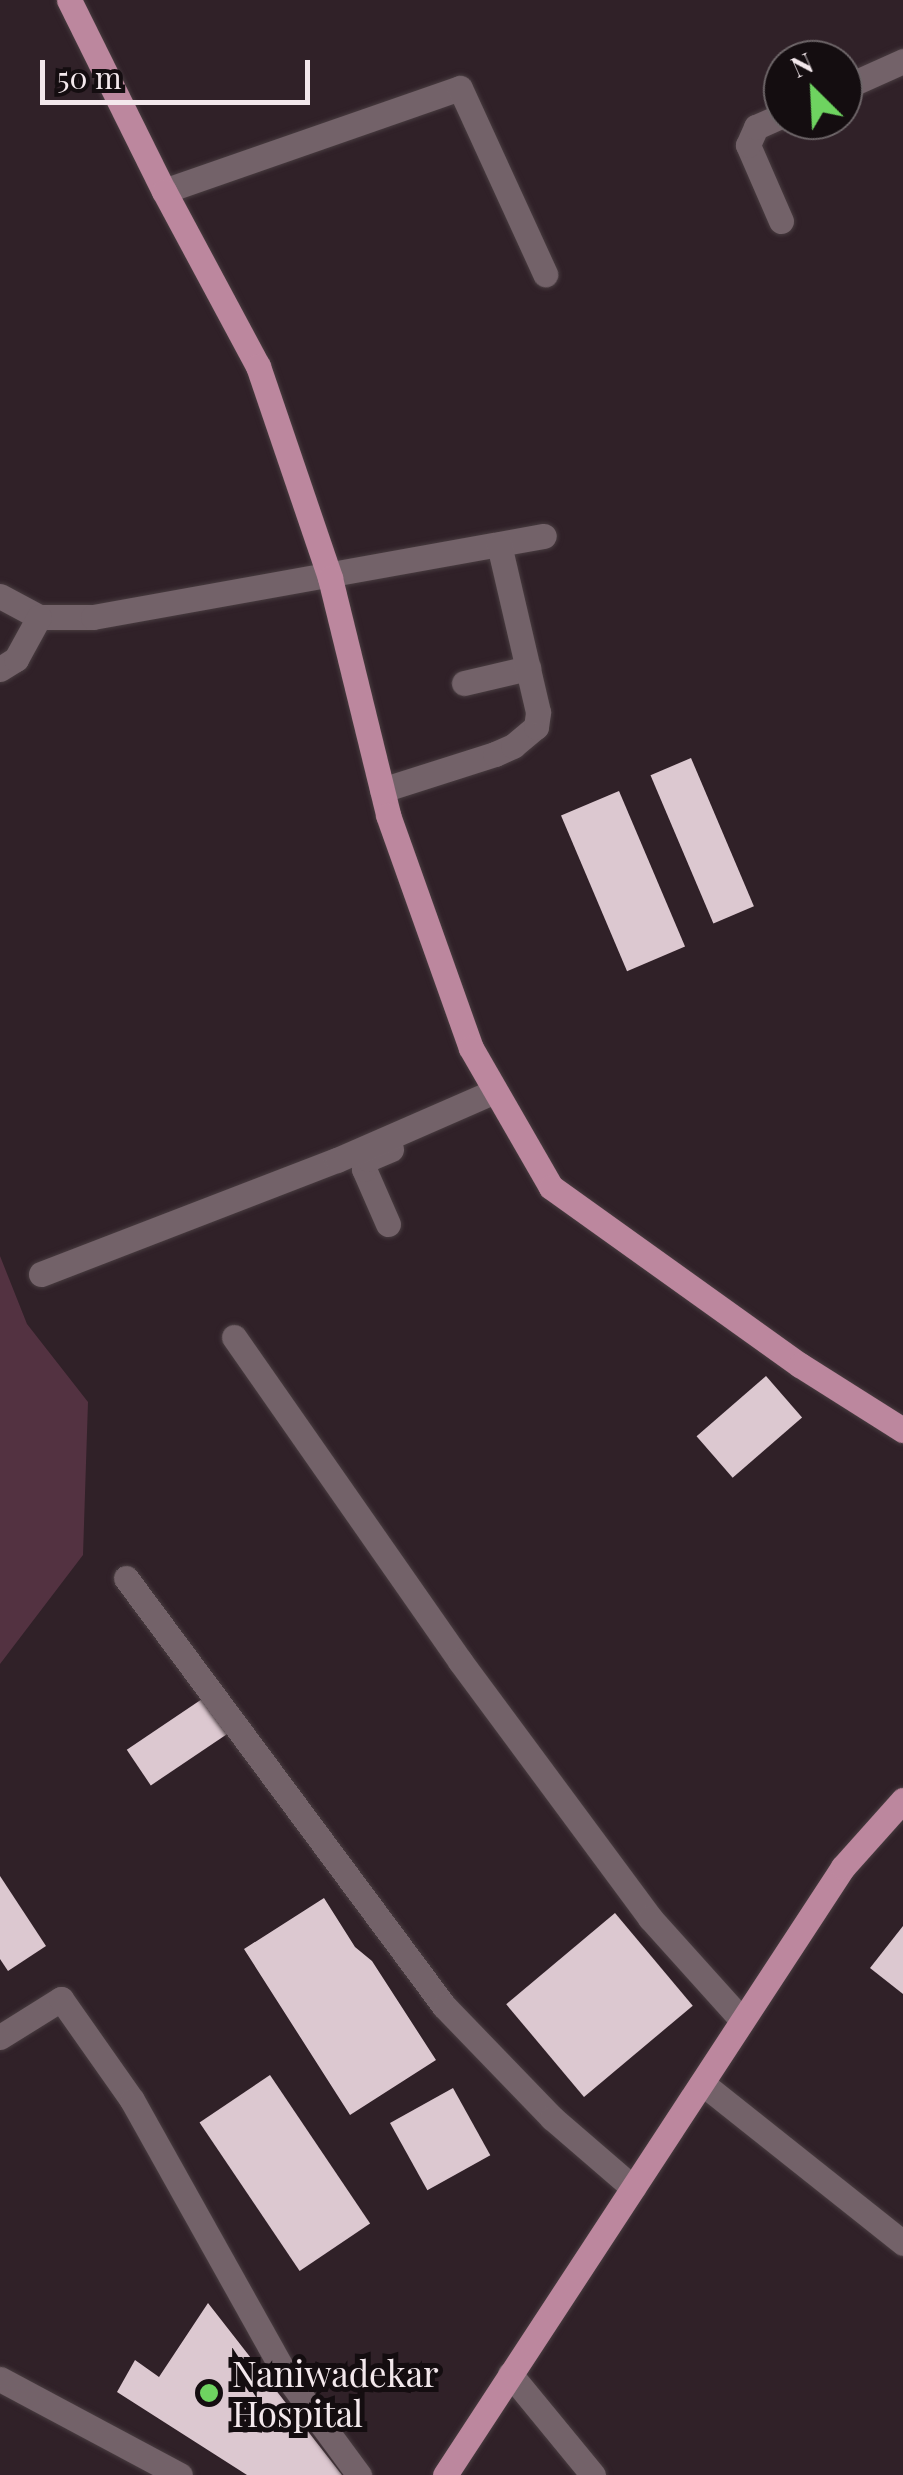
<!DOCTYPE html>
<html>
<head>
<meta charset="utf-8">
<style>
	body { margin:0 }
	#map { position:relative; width:903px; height:2475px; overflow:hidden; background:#302128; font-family:"Playfair Display",serif }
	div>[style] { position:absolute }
	.green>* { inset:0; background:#533241 }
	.building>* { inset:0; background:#dcc8d0; transform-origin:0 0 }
	.roads { filter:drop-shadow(0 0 2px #483c40) drop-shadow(0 0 2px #483c40) }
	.minor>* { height:25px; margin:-12.5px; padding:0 12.5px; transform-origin:12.5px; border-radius:12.5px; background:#736269 }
	.major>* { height:25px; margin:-12.5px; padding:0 12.5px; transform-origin:12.5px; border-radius:12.5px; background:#bc879e }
	.dots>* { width:28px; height:28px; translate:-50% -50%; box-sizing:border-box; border:5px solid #140d10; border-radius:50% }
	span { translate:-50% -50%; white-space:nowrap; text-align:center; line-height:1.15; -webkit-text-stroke:10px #140d10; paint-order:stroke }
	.poi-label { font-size:35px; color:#f3e8ec }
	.left { translate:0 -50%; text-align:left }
	.north { position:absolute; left:763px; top:40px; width:100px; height:100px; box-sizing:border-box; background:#140d10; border:2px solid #6d6568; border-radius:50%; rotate:336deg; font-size:28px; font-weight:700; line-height:40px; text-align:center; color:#f3e8ec }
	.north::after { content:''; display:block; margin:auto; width:35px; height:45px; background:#6ed360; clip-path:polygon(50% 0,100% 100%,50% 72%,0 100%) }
	.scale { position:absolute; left:40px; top:60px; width:270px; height:45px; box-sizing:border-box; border:5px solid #f3e8ec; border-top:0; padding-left:12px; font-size:30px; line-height:35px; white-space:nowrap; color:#f3e8ec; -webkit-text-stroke:8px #140d10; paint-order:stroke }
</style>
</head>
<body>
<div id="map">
	<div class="green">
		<i style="clip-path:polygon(0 1256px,27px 1324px,88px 1402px,83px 1555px,0 1664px)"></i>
	</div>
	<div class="building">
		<i style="left:691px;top:758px;width:161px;height:44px;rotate:67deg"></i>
		<i style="left:619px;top:791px;width:169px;height:63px;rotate:67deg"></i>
		<i style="left:766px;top:1376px;width:55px;height:92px;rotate:49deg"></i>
		<i style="left:208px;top:1695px;width:43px;height:98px;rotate:56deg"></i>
		<i style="clip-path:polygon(0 1876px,46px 1946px,8px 1971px,0 1959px)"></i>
		<i style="clip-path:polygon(324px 1898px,355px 1947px,372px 1961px,436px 2060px,350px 2115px,244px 1949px)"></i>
		<i style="left:615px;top:1913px;width:121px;height:142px;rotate:50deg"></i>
		<i style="clip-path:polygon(903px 1926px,903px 1994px,870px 1968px)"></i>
		<i style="left:270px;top:2075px;width:179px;height:85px;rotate:56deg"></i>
		<i style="left:453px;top:2088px;width:77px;height:72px;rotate:61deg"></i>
		<i style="clip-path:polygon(208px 2303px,342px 2475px,247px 2475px,117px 2392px,135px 2360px,159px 2377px)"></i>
	</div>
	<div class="roads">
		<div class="minor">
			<i style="left:843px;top:88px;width:66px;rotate:-24.2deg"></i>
			<i style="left:164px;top:191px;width:313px;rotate:-19.2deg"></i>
			<i style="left:460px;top:88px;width:205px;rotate:65.4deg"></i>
			<i style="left:781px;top:221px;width:83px;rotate:-113.5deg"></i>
			<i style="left:748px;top:145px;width:20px;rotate:-66deg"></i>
			<i style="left:756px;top:127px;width:30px;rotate:-24deg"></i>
			<i style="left:0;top:596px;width:44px;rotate:28.3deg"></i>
			<i style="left:39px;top:617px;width:54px"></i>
			<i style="left:93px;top:617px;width:458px;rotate:-10.2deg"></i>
			<i style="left:0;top:669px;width:19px;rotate:-32deg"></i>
			<i style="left:16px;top:659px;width:48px;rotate:-61.3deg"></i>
			<i style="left:464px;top:683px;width:66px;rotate:-13.2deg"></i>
			<i style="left:382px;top:790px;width:119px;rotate:-17.7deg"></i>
			<i style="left:495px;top:754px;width:20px;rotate:-24deg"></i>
			<i style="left:513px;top:746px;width:30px;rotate:-40deg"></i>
			<i style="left:536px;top:727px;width:15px;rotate:-82deg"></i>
			<i style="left:538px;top:712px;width:172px;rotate:-103.1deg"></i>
			<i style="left:388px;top:1224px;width:60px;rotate:-113.6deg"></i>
			<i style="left:364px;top:1169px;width:11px;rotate:-68deg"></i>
			<i style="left:368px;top:1159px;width:25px;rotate:-23deg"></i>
			<i style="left:41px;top:1274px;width:317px;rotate:-21.1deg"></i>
			<i style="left:337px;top:1160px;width:172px;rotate:-23.6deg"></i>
			<i style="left:234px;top:1337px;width:395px;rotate:55.1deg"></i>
			<i style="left:460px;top:1661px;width:320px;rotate:53.5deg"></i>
			<i style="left:650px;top:1918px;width:137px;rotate:48deg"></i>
			<i style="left:126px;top:1578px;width:533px;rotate:53.39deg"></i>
			<i style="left:444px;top:2006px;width:156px;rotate:46deg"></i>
			<i style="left:552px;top:2118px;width:107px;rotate:40.8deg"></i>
			<i style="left:0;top:2037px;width:72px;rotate:-31.9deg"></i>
			<i style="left:61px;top:1999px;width:123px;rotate:54.9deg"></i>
			<i style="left:132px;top:2100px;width:317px;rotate:60.8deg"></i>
			<i style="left:287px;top:2377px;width:122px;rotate:53.7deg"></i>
			<i style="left:702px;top:2083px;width:257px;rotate:38.5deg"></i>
			<i style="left:510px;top:2374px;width:131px;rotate:50.6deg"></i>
			<i style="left:0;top:2379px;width:204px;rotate:28.1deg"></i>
		</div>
		<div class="major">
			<i style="left:69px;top:0;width:213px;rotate:63.6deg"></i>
			<i style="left:164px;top:191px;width:199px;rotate:61.8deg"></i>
			<i style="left:258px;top:366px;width:224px;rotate:71.2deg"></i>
			<i style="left:330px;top:578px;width:244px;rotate:76.2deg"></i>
			<i style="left:388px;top:815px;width:247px;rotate:70.4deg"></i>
			<i style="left:471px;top:1048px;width:160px;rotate:60.1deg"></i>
			<i style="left:551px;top:1187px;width:306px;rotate:35.6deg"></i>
			<i style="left:800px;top:1365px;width:122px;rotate:32.3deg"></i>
			<i style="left:445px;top:2475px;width:727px;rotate:-56.79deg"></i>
			<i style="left:843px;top:1867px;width:90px;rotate:-48.2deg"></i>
		</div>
	</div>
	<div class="dots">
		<i style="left:209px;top:2393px;background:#6ed360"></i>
	</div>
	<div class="poi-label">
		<span class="left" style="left:232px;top:2393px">Naniwadekar<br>Hospital</span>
	</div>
	<div class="north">N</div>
	<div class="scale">50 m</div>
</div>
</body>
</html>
